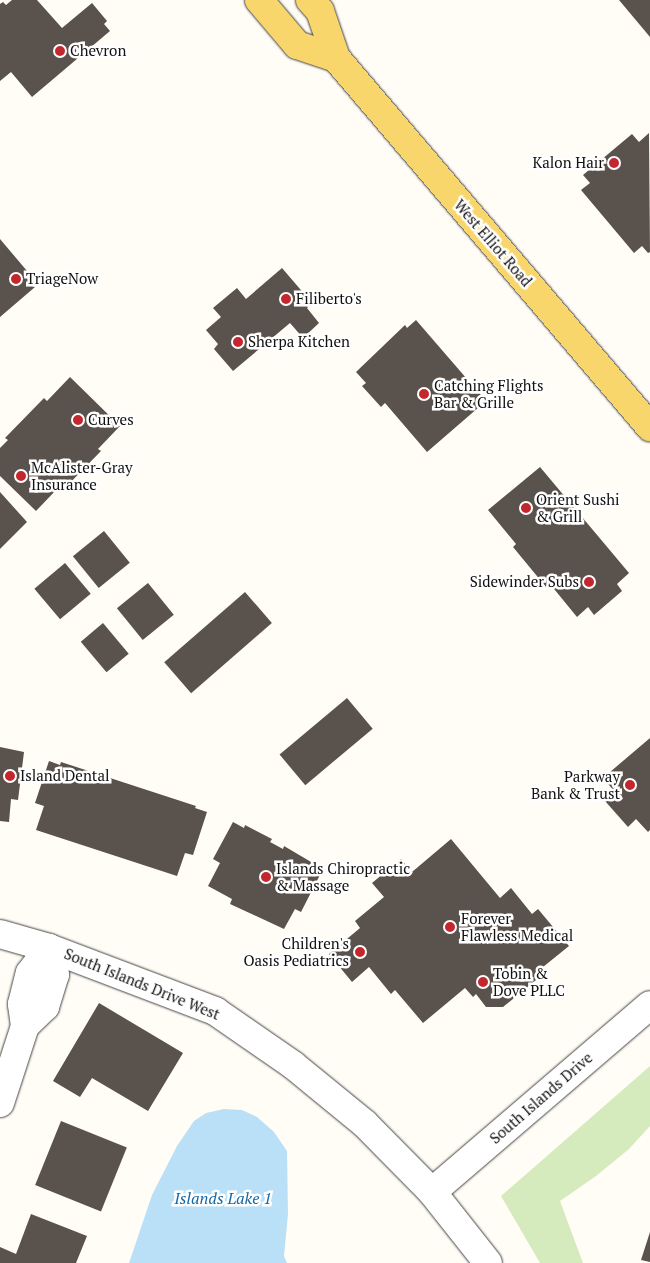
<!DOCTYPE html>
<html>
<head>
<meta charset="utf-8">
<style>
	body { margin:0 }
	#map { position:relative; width:650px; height:1263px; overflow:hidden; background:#fffdf5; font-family:"PT Serif",serif }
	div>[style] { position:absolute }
	.green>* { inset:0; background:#d5ebbd }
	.water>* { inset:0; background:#b9e0f7 }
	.building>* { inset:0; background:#5a524d; transform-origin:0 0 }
	.roads { filter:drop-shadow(0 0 1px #444) drop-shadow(0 0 1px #444) }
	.minor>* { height:28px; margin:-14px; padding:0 14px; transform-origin:14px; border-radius:14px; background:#fff }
	.major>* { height:28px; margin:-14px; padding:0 14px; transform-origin:14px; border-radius:14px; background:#f9d66b }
	.dots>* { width:14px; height:14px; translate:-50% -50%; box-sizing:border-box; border:2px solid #fff; border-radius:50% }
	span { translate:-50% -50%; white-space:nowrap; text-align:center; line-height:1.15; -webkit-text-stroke:5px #fff; paint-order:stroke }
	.poi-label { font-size:15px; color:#111 }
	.left { translate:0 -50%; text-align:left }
	.right { translate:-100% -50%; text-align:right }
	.street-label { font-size:15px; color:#111 }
	.water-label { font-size:16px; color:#1768a6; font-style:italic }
</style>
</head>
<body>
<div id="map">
	<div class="green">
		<i style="clip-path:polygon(650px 1066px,650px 1126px,629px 1149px,596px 1176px,560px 1201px,583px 1263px,540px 1263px,501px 1196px)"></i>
	</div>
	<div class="water">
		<i style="clip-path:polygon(224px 1109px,242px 1110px,257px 1117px,274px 1132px,287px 1151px,288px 1214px,284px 1256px,287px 1263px,129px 1263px,152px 1195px,177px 1146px,194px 1121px,206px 1113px)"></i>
	</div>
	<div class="building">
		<i style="clip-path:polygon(12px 0,37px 0,62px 28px,92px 3px,107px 21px,104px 24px,110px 31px,32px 97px,11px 72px,0 81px,0 4px,3px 2px,6px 5px)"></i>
		<i style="clip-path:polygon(619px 0,650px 0,650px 37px)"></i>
		<i style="clip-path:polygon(649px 133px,650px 252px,648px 253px,642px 246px,634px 253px,581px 190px,590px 183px,583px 175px,632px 134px,639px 142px)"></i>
		<i style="clip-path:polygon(0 239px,33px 278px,30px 281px,35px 287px,0 317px)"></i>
		<i style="clip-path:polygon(282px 268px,312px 303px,307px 308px,319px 323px,303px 338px,290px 323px,233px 371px,214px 349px,218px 344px,206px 330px,221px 317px,213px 308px,237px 288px,246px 299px)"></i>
		<i style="clip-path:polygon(416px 320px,486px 401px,427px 452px,385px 403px,381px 407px,362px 386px,366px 383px,356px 372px,405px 325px,407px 328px)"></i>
		<i style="clip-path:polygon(70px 377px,120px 426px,98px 449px,101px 451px,62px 491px,58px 488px,36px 511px,0 476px,0 448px,8px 440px,5px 438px,44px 398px,47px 401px)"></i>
		<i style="clip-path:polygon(540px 467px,629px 573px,617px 584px,622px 591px,594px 615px,588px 607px,577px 617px,550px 584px,546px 587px,513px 547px,516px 544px,488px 510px)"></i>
		<i style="clip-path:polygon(0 492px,27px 522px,0 549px)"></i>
		<i style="left:104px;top:531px;width:41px;height:40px;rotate:51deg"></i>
		<i style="left:65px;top:563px;width:40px;height:40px;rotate:50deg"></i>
		<i style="left:148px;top:583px;width:41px;height:40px;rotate:51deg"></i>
		<i style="left:245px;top:592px;width:41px;height:107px;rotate:49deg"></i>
		<i style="left:103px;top:623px;width:40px;height:29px;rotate:50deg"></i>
		<i style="left:347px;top:698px;width:40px;height:88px;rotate:50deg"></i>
		<i style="clip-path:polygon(650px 738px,650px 830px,648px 832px,636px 819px,628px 827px,605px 801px,615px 792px,603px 778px)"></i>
		<i style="clip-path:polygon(0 747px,24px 752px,18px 800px,11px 799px,9px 822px,0 821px)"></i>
		<i style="clip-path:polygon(49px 761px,60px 765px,61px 762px,196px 806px,195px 808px,207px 812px,193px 855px,185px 853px,177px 876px,36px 830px,44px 806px,35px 803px)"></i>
		<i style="clip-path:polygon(233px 822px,244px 828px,245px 825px,272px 839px,270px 842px,283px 849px,284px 846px,323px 869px,301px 912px,295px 909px,284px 929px,230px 904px,232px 899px,208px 886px,220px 863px,213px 859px)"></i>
		<i style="clip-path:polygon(451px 839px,500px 898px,511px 888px,532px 914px,538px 909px,569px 946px,543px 967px,547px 971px,503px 1007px,486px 1007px,476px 994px,473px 997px,465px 988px,423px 1023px,395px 990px,391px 994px,369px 967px,352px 982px,329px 954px,360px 928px,355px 921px,384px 897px,372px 883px,401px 859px,412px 872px)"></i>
		<i style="clip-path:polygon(99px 1003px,183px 1053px,148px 1111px,92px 1078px,80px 1097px,53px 1081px)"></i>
		<i style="left:61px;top:1121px;width:71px;height:69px;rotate:22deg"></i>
		<i style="clip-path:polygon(31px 1214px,87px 1236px,76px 1263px,0 1263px,0 1247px,16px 1254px)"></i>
		<i style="clip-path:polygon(650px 1232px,650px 1262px,641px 1260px)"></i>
	</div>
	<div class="roads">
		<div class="minor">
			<i style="left:0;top:934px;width:51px;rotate:15.9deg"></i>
			<i style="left:49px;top:948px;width:178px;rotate:20.8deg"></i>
			<i style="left:215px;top:1011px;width:95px;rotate:34.7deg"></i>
			<i style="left:293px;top:1065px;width:93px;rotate:39.3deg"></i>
			<i style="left:365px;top:1124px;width:95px;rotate:45.4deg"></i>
			<i style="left:432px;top:1192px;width:90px;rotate:51.7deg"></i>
			<i style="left:25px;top:1026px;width:28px;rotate:-44deg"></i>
			<i style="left:45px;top:1007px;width:34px;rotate:-73deg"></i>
			<i style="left:55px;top:975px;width:28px;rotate:-103deg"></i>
			<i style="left:0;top:1103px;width:81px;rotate:-72deg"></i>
			<i style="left:25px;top:1026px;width:22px;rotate:-98deg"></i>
			<i style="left:22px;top:1004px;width:32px;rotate:-76deg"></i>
			<i style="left:30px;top:973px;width:31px;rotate:-53deg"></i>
			<i style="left:432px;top:1192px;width:287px;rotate:-40.6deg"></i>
		</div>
		<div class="major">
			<i style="left:259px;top:0;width:59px;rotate:49.8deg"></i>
			<i style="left:297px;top:45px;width:41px;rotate:18.4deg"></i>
			<i style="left:310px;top:0;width:15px;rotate:48deg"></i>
			<i style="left:320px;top:11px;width:50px;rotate:71.2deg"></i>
			<i style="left:336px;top:58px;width:485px;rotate:49.6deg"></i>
		</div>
	</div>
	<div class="dots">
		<i style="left:60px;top:51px;background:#c4262e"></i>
		<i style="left:614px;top:163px;background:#c4262e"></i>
		<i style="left:16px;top:279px;background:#c4262e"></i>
		<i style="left:286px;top:299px;background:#c4262e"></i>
		<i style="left:238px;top:342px;background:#c4262e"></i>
		<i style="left:424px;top:394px;background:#c4262e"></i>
		<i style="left:78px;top:420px;background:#c4262e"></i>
		<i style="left:21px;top:476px;background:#c4262e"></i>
		<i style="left:526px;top:508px;background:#c4262e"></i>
		<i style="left:589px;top:582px;background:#c4262e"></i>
		<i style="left:10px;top:776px;background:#c4262e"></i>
		<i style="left:630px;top:785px;background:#c4262e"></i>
		<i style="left:266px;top:877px;background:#c4262e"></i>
		<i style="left:450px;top:927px;background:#c4262e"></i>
		<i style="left:360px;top:952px;background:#c4262e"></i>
		<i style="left:483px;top:982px;background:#c4262e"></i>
	</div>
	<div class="poi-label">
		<span class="left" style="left:70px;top:51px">Chevron</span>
		<span class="right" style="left:604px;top:163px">Kalon Hair</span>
		<span class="left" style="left:26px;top:279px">TriageNow</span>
		<span class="left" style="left:296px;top:299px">Filiberto's</span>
		<span class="left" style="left:248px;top:342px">Sherpa Kitchen</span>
		<span class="left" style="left:434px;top:394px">Catching Flights<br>Bar &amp; Grille</span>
		<span class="left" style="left:88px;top:420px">Curves</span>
		<span class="left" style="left:31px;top:476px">McAlister-Gray<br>Insurance</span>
		<span class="left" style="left:536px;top:508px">Orient Sushi<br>&amp; Grill</span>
		<span class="right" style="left:579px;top:582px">Sidewinder Subs</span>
		<span class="left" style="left:20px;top:776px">Island Dental</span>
		<span class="right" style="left:620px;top:785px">Parkway<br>Bank &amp; Trust</span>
		<span class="left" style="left:276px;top:877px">Islands Chiropractic<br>&amp; Massage</span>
		<span class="left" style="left:461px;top:927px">Forever<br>Flawless Medical</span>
		<span class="right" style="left:349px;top:952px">Children's<br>Oasis Pediatrics</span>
		<span class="left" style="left:493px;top:982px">Tobin &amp;<br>Dove PLLC</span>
	</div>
	<div class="street-label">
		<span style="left:493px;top:243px;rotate:49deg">West Elliot Road</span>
		<span style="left:142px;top:984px;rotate:22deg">South Islands Drive West</span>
		<span style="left:541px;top:1098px;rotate:-41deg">South Islands Drive</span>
	</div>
	<div class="water-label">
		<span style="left:223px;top:1198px">Islands Lake 1</span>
	</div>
</div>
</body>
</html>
